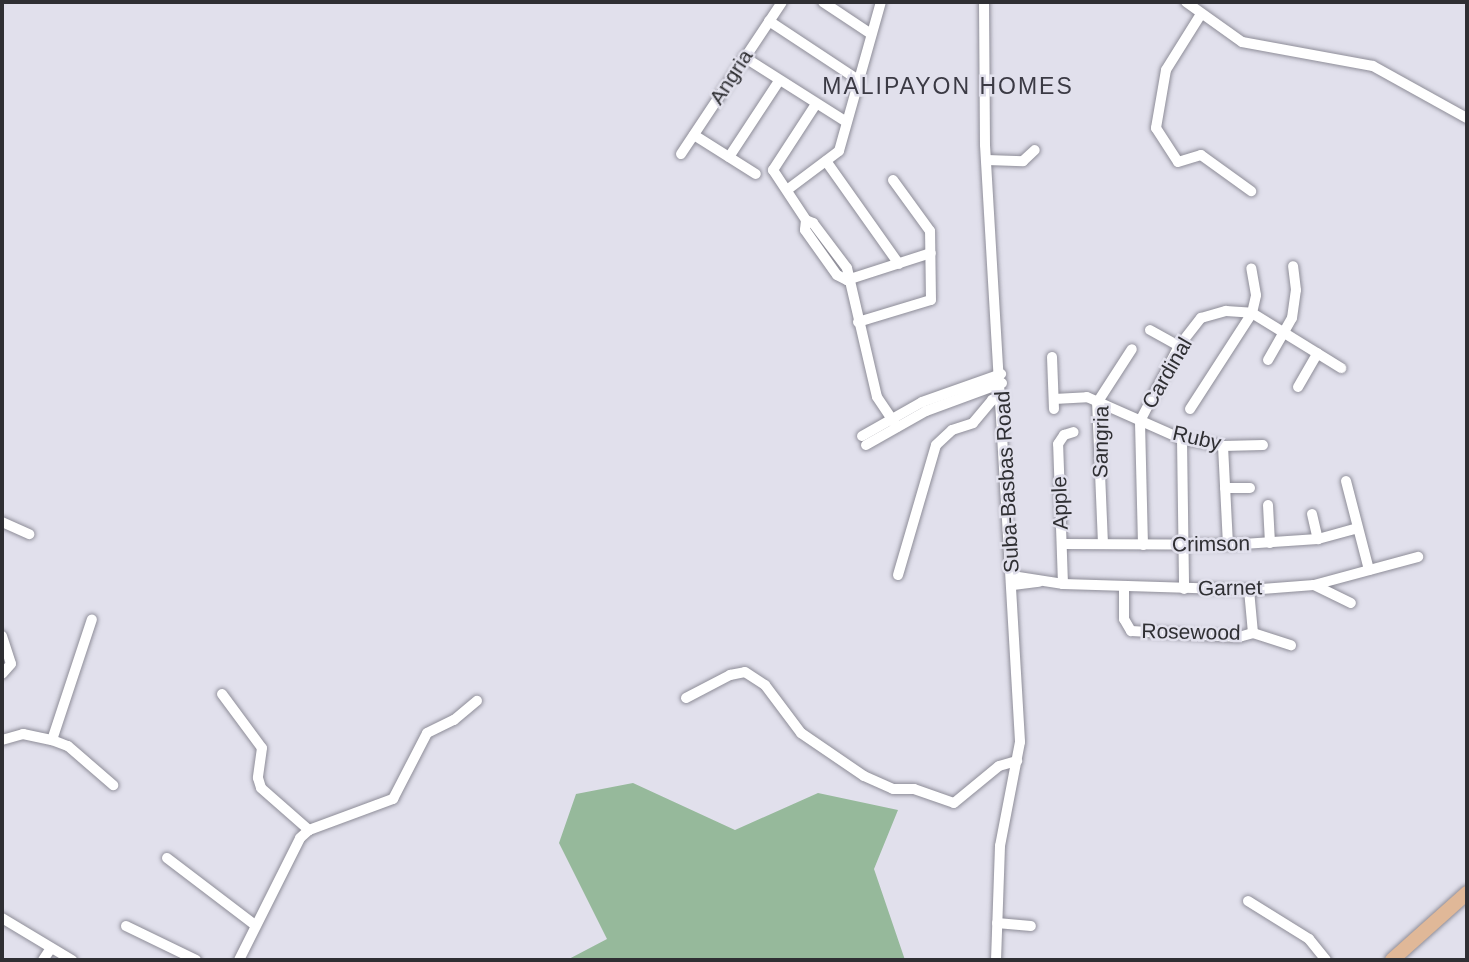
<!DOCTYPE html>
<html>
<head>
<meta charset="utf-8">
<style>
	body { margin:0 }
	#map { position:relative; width:1469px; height:962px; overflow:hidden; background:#e1e0ec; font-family:Arial,sans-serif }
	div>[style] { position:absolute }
	.green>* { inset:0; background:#96b99b }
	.roads { filter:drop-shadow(0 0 2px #8e8d98) drop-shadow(0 0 2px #8e8d98) }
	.minor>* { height:10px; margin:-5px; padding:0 5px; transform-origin:5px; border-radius:5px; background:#fff }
	.major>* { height:14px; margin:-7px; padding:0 7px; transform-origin:7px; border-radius:7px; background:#e0b898 }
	span { translate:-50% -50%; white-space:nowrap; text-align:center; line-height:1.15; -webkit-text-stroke:5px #e1e0ec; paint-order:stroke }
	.street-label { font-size:21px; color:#2f2f33 }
	.neighbourhood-label { font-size:23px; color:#3b3a44; letter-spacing:2px }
	.frame { position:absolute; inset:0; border:4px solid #2f2f33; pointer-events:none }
</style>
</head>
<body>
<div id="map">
	<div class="green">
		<i style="clip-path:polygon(633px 783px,735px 830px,818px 793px,898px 810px,874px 869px,905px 960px,567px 960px,607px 939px,559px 843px,576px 794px)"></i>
	</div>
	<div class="roads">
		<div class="minor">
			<i style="left:823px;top:2px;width:58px;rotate:33.7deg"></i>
			<i style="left:984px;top:2px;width:143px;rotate:89.6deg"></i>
			<i style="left:985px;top:145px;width:598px;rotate:86.64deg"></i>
			<i style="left:1020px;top:742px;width:106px;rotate:100.9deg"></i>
			<i style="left:1000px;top:846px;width:114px;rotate:92deg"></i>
			<i style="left:1186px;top:2px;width:69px;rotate:35.5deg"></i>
			<i style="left:1242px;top:42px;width:133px;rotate:10.4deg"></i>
			<i style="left:1373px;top:66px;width:107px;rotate:29deg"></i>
			<i style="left:1201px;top:14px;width:66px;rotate:122deg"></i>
			<i style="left:1166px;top:70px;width:59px;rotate:99.8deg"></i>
			<i style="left:1156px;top:128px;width:40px;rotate:57.1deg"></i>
			<i style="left:1178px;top:162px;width:24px;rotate:-17deg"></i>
			<i style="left:1201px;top:155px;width:62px;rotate:35.8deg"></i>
			<i style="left:769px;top:21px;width:105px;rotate:33.4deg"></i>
			<i style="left:744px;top:57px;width:120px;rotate:32.4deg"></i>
			<i style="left:816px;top:104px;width:79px;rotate:123.1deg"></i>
			<i style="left:773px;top:170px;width:60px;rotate:56.6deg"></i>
			<i style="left:806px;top:220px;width:8px;rotate:23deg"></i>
			<i style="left:813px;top:223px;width:56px;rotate:52.9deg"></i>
			<i style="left:847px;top:268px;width:132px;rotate:76.9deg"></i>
			<i style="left:877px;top:397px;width:36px;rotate:56deg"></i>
			<i style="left:694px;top:135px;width:73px;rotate:32.2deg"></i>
			<i style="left:681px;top:154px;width:182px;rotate:-56.4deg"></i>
			<i style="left:729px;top:157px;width:91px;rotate:-56.7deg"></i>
			<i style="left:987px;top:160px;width:36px;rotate:2deg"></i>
			<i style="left:1023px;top:161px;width:16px;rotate:-43deg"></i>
			<i style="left:826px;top:161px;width:126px;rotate:54.7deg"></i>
			<i style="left:787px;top:190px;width:65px;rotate:-36.9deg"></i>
			<i style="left:839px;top:151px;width:155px;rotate:-74.3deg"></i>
			<i style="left:806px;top:220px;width:10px;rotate:96deg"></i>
			<i style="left:805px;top:230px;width:55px;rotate:54.6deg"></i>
			<i style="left:837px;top:275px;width:11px;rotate:27deg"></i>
			<i style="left:847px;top:280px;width:88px;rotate:-17.8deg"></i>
			<i style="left:858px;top:322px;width:76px;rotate:-16.8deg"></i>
			<i style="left:931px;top:300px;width:69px;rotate:-90.8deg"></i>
			<i style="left:930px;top:231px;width:63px;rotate:-126deg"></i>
			<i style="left:1150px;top:330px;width:33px;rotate:29deg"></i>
			<i style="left:1052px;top:357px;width:52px;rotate:87.8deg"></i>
			<i style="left:1268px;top:360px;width:48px;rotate:-60.3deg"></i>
			<i style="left:1292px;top:318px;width:28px;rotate:-82deg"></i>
			<i style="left:1296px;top:290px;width:24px;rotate:-97deg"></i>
			<i style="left:1298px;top:387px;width:39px;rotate:-60deg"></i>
			<i style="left:1054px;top:399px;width:33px;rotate:-3deg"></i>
			<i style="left:1087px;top:397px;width:104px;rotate:23.9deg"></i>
			<i style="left:1182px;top:439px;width:42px;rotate:9.7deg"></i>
			<i style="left:1223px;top:446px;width:40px;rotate:-1.4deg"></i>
			<i style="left:1190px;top:409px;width:114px;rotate:-57.1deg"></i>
			<i style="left:1252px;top:313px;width:18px;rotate:-77deg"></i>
			<i style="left:1256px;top:295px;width:27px;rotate:-100deg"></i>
			<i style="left:862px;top:436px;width:69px;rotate:-29.5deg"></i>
			<i style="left:922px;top:402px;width:84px;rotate:-19.5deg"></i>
			<i style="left:1182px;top:439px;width:150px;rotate:89.2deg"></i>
			<i style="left:866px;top:445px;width:69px;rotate:-29.5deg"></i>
			<i style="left:926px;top:411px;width:81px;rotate:-20.2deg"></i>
			<i style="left:1223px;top:446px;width:99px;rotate:87.1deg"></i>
			<i style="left:1346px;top:481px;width:92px;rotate:75.5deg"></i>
			<i style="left:1225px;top:488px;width:25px"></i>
			<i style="left:1268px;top:505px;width:38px;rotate:87deg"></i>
			<i style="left:1312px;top:514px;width:26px;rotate:77deg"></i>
			<i style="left:2px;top:522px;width:30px;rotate:24deg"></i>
			<i style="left:1062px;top:544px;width:166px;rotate:0.3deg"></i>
			<i style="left:1228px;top:545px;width:90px;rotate:-3.8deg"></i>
			<i style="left:1318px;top:539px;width:41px;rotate:-15.4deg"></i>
			<i style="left:1103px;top:544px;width:141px;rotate:-92.4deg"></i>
			<i style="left:1097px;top:403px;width:64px;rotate:-57.1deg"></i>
			<i style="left:1143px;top:545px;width:124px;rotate:-91.4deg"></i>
			<i style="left:1140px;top:421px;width:85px;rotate:-62.5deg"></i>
			<i style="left:1179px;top:346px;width:36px;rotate:-52deg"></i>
			<i style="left:1201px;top:318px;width:26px;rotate:-16deg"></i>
			<i style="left:1226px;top:311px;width:26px;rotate:4deg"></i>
			<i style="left:1252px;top:313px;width:105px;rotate:31.7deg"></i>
			<i style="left:898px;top:575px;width:135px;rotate:-73.7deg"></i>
			<i style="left:936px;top:445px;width:22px;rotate:-43deg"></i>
			<i style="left:952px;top:430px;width:22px;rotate:-18deg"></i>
			<i style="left:973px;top:423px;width:30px;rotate:-50deg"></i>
			<i style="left:992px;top:400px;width:11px;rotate:-22deg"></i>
			<i style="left:1012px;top:576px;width:52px;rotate:8.9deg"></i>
			<i style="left:1063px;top:584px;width:186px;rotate:1.8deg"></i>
			<i style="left:1249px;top:590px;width:65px;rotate:-4.4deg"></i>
			<i style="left:1314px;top:585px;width:108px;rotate:-15.1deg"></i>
			<i style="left:1063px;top:584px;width:140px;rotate:-92deg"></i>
			<i style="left:1058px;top:444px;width:11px;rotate:-56deg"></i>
			<i style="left:1064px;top:435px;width:10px;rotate:-17deg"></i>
			<i style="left:1013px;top:585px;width:26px;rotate:-7deg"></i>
			<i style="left:1314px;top:585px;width:41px;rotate:25.9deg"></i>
			<i style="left:1124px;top:587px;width:32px;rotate:90deg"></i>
			<i style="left:1124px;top:619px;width:14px;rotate:60deg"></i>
			<i style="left:1131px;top:631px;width:108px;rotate:3.2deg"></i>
			<i style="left:1239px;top:637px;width:15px;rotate:-16deg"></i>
			<i style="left:1253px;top:633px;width:40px;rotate:18deg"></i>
			<i style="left:1249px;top:590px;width:43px;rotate:84.7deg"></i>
			<i style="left:2px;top:636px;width:29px;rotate:72deg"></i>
			<i style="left:11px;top:664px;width:13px;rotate:132deg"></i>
			<i style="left:222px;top:694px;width:67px;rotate:53.5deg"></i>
			<i style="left:262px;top:748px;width:30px;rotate:98deg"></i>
			<i style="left:258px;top:778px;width:10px;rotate:73deg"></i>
			<i style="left:261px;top:788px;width:64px;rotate:41.2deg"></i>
			<i style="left:686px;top:698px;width:50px;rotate:-27.6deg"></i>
			<i style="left:730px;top:675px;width:15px;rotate:-11deg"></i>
			<i style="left:745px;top:672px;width:24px;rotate:33deg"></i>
			<i style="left:765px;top:685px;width:60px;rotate:53.1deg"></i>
			<i style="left:801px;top:733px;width:76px;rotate:34.3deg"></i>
			<i style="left:864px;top:776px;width:32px;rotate:24deg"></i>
			<i style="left:893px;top:789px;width:21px"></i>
			<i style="left:914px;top:789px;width:42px;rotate:19.3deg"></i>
			<i style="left:954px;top:803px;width:58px;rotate:-39.4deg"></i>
			<i style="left:999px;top:766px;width:19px;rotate:-16deg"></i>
			<i style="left:2px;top:740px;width:22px;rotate:-16deg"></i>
			<i style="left:23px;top:734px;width:30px;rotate:12deg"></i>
			<i style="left:52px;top:740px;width:17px;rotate:21deg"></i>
			<i style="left:68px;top:746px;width:60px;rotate:40.9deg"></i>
			<i style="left:52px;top:740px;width:127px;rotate:-71.7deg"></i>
			<i style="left:167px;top:858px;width:111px;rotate:37.3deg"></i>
			<i style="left:1248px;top:901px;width:72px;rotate:31.9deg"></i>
			<i style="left:1309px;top:939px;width:27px;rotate:51deg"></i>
			<i style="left:2px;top:918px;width:82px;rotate:31deg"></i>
			<i style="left:997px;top:923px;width:34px;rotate:5deg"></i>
			<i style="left:126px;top:926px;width:78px;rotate:25.9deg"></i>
			<i style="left:43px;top:960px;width:14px;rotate:-56deg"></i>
			<i style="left:239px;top:960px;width:136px;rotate:-63.4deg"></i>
			<i style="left:300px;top:838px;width:12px;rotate:-42deg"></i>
			<i style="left:309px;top:830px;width:90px;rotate:-20.3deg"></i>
			<i style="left:393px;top:799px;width:74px;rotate:-62.7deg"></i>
			<i style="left:427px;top:733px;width:30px;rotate:-26deg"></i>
			<i style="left:454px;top:720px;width:30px;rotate:-40deg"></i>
		</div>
		<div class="major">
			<i style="left:1392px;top:960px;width:101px;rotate:-41.8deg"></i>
		</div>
	</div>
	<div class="street-label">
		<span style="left:731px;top:77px;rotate:-57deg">Angria</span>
		<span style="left:1167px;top:373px;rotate:-60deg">Cardinal</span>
		<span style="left:1197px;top:438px;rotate:13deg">Ruby</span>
		<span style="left:1101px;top:442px;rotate:-89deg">Sangria</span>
		<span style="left:1007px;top:482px;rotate:-93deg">Suba-Basbas Road</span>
		<span style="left:1060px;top:503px;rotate:-92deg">Apple</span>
		<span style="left:1211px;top:544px;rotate:-1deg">Crimson</span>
		<span style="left:1230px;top:588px;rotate:-1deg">Garnet</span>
		<span style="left:1191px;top:632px;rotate:1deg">Rosewood</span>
	</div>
	<div class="neighbourhood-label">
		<span style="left:948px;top:86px">MALIPAYON HOMES</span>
	</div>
	<div class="frame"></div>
</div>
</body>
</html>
